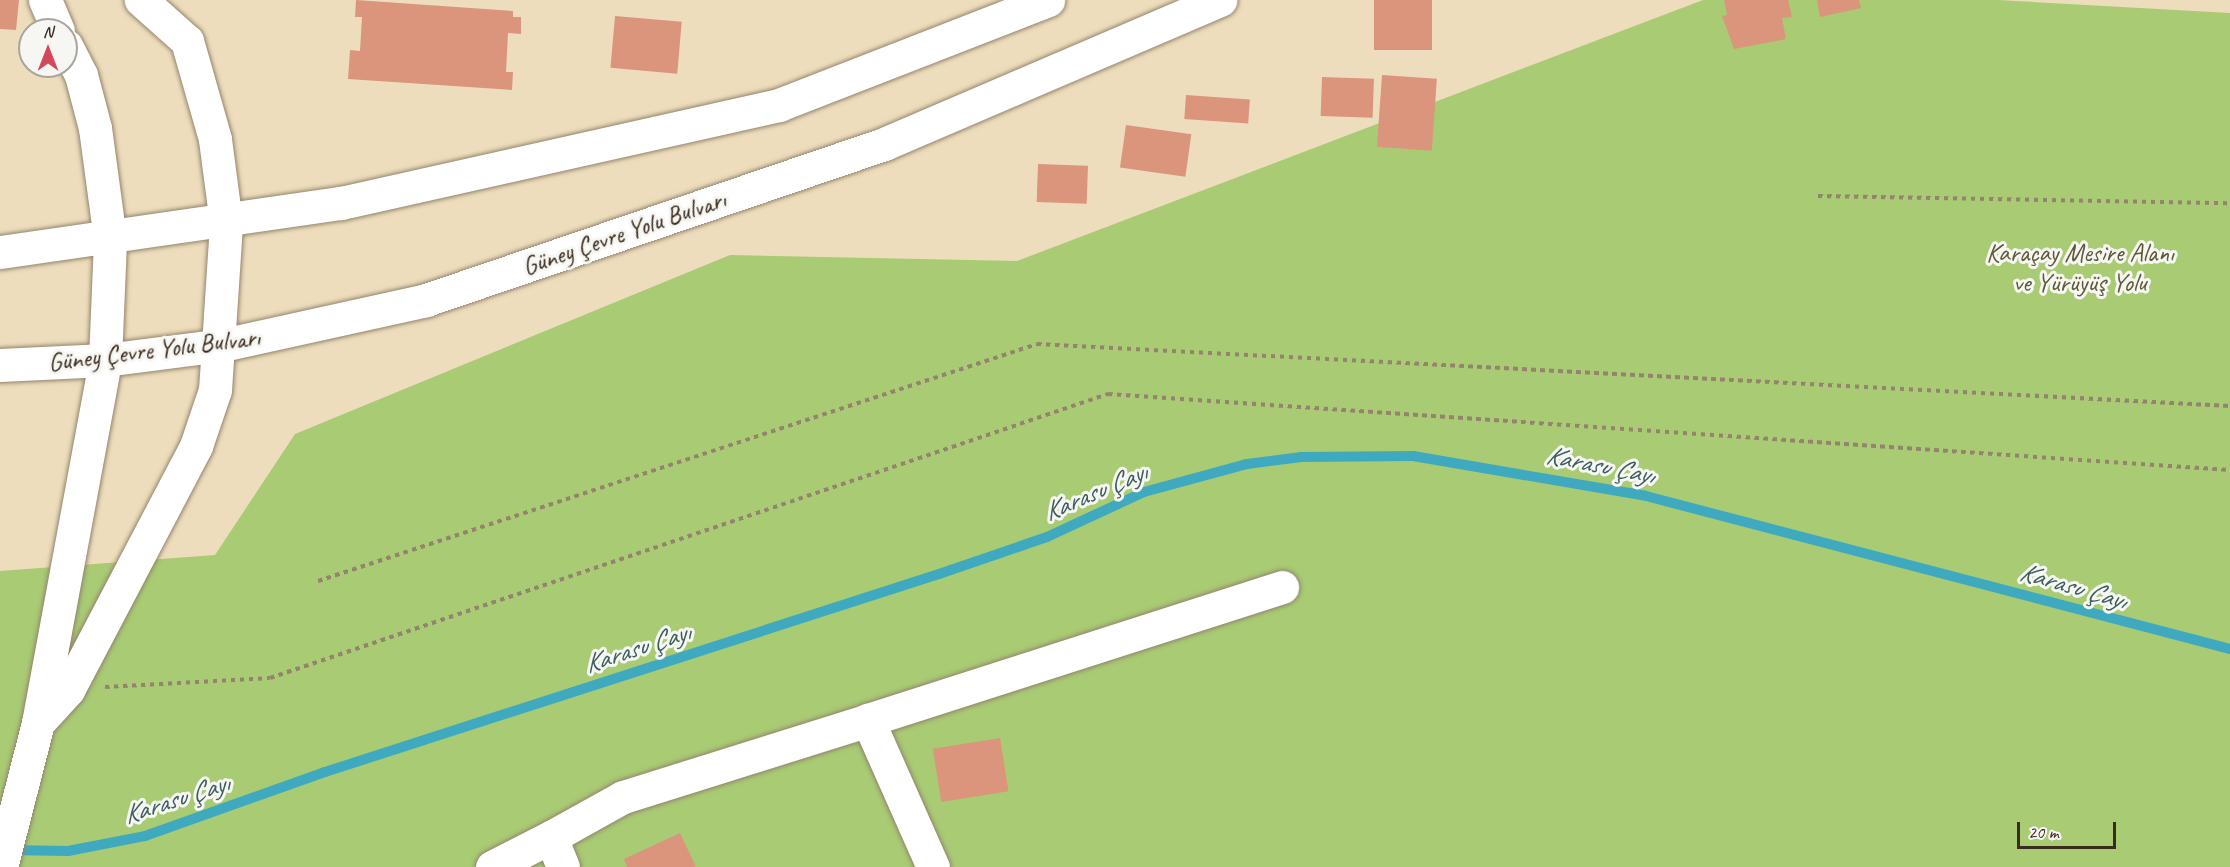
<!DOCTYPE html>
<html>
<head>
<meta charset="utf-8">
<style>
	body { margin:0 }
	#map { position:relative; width:2230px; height:867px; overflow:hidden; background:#edddbc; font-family:Caveat,sans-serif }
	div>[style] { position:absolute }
	.green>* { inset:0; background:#a8cb74 }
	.stream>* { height:10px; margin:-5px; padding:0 5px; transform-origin:5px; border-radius:5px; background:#3faabf }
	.building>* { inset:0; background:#da957c; transform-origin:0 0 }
	.path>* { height:4px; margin-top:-2px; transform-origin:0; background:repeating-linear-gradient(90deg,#94846d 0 4.5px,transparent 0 9px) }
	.roads { filter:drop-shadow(0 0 2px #94846d) drop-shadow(0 0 2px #94846d) }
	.street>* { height:33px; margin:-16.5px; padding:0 16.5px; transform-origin:16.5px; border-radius:16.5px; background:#fff }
	.secondary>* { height:33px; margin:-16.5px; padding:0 16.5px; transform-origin:16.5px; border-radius:16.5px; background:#fff }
	.highway>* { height:33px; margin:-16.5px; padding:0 16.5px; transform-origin:16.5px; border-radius:16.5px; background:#fff }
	span { translate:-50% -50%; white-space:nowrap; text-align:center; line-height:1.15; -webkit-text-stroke:6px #f6f6f2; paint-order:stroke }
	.street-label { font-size:26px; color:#3b2a1e }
	.park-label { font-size:26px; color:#5c5a38 }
	.water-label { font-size:27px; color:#3d5d5e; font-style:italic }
	.north { position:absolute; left:18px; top:18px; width:60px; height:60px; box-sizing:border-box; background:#f6f6f2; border:2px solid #aba49d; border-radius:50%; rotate:0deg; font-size:16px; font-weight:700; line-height:24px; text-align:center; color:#3b2a1e }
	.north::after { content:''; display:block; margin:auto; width:21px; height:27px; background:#d1495b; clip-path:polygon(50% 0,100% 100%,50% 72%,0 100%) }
	.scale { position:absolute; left:2017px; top:822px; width:99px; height:27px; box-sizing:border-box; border:3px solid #3b2a1e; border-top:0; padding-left:8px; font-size:18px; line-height:21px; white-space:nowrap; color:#3b2a1e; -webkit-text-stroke:4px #f6f6f2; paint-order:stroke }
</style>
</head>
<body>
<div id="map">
	<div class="green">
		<i style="clip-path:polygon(1703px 0,1998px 0,2230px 13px,2230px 867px,0 867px,0 571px,215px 555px,295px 434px,730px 255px,1017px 261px)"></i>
	</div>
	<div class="stream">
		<i style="left:8px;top:850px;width:60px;rotate:1deg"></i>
		<i style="left:68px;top:851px;width:78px;rotate:-11deg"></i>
		<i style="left:145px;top:836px;width:191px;rotate:-19.6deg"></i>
		<i style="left:325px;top:772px;width:645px;rotate:-17.87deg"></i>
		<i style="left:939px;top:574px;width:114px;rotate:-18.9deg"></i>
		<i style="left:1047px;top:537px;width:107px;rotate:-24.9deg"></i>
		<i style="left:1144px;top:492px;width:107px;rotate:-15.2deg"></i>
		<i style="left:1247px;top:464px;width:55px;rotate:-7.3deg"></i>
		<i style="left:1302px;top:457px;width:111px;rotate:-0.5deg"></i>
		<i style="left:1413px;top:456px;width:236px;rotate:9.7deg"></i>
		<i style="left:1646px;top:496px;width:604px;rotate:14.68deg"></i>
	</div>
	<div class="building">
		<i style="clip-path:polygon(0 0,19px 0,16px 30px,0 29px)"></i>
		<i style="clip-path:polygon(356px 0,513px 11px,513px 17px,521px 17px,521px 34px,508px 33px,506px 72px,513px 72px,512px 90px,348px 79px,350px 50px,360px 51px,362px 17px,355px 17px)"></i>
		<i style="left:1374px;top:0;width:58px;height:50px"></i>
		<i style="clip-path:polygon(1724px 0,1788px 0,1792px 17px,1782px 18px,1786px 39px,1734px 49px,1722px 16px,1727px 15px)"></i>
		<i style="clip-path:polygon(1817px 0,1859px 0,1861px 8px,1820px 17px)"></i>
		<i style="left:615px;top:16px;width:67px;height:52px;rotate:5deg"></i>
		<i style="left:1382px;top:75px;width:55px;height:72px;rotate:4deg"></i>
		<i style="left:1322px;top:77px;width:52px;height:39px;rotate:2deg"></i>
		<i style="left:1186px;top:95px;width:64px;height:24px;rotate:4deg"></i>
		<i style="left:1126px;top:125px;width:66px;height:43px;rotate:8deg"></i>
		<i style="left:1038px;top:164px;width:50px;height:38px;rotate:2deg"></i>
		<i style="left:1000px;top:738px;width:54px;height:68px;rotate:81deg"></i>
		<i style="clip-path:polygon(680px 833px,696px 867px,627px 867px,624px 859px)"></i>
	</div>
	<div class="path">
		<i style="left:1818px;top:196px;width:412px;rotate:1deg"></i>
		<i style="left:318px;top:581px;width:757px;rotate:-18.24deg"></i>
		<i style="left:1037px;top:344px;width:1195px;rotate:2.97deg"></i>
		<i style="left:105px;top:687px;width:165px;rotate:-3.1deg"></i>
		<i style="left:270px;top:678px;width:885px;rotate:-18.72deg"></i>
		<i style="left:1108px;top:394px;width:1125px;rotate:3.88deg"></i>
	</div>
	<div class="roads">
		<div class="street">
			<i style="left:492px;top:867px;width:66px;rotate:-27deg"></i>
			<i style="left:563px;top:867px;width:32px;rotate:-112deg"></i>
			<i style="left:551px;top:837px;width:82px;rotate:-29.1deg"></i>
			<i style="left:623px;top:797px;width:257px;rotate:-17.4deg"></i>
			<i style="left:933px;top:867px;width:161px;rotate:-113.9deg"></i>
			<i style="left:868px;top:720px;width:435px;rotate:-17.8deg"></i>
		</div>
		<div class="secondary">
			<i style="left:45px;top:0;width:33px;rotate:67deg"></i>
			<i style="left:38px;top:723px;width:45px;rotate:-47.7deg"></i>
			<i style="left:68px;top:690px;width:276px;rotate:-62.3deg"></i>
			<i style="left:196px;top:446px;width:59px;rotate:-71.3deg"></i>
			<i style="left:215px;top:390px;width:167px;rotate:-86.2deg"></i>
			<i style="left:226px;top:223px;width:85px;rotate:-97.5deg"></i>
			<i style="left:215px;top:139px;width:102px;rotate:-105.9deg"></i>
			<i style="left:187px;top:41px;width:62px;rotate:-138.3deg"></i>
			<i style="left:1px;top:867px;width:149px;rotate:-75.6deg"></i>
			<i style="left:38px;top:723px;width:369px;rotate:-79.5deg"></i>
			<i style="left:105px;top:360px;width:121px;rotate:-87.6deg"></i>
			<i style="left:110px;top:239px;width:112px;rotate:-97.7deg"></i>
			<i style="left:95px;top:128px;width:55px;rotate:-104.8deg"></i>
			<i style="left:81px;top:75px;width:33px;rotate:-117deg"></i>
		</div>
		<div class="highway">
			<i style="left:0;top:252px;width:345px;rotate:-8.2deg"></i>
			<i style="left:341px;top:203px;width:449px;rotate:-12.6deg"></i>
			<i style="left:779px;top:105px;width:289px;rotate:-21.3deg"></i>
			<i style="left:0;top:365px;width:105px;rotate:-2.7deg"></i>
			<i style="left:105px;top:360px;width:118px;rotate:-7.3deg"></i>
			<i style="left:222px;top:345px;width:209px;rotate:-12.4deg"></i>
			<i style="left:426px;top:300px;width:484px;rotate:-18.8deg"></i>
			<i style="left:884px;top:144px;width:366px;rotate:-23.2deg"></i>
		</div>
	</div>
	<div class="street-label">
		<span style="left:624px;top:233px;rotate:-19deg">Güney Çevre Yolu Bulvarı</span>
		<span style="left:154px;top:350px;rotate:-7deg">Güney Çevre Yolu Bulvarı</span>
	</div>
	<div class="park-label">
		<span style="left:2080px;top:268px">Karaçay Mesire Alanı<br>ve Yürüyüş Yolu</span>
	</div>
	<div class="water-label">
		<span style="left:1600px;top:465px;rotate:11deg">Karasu Çayı</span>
		<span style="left:1095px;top:492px;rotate:-23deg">Karasu Çayı</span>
		<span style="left:2073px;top:586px;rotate:16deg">Karasu Çayı</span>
		<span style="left:637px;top:648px;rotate:-18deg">Karasu Çayı</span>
		<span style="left:176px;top:799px;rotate:-18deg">Karasu Çayı</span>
	</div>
	<div class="north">N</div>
	<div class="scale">20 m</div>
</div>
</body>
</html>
